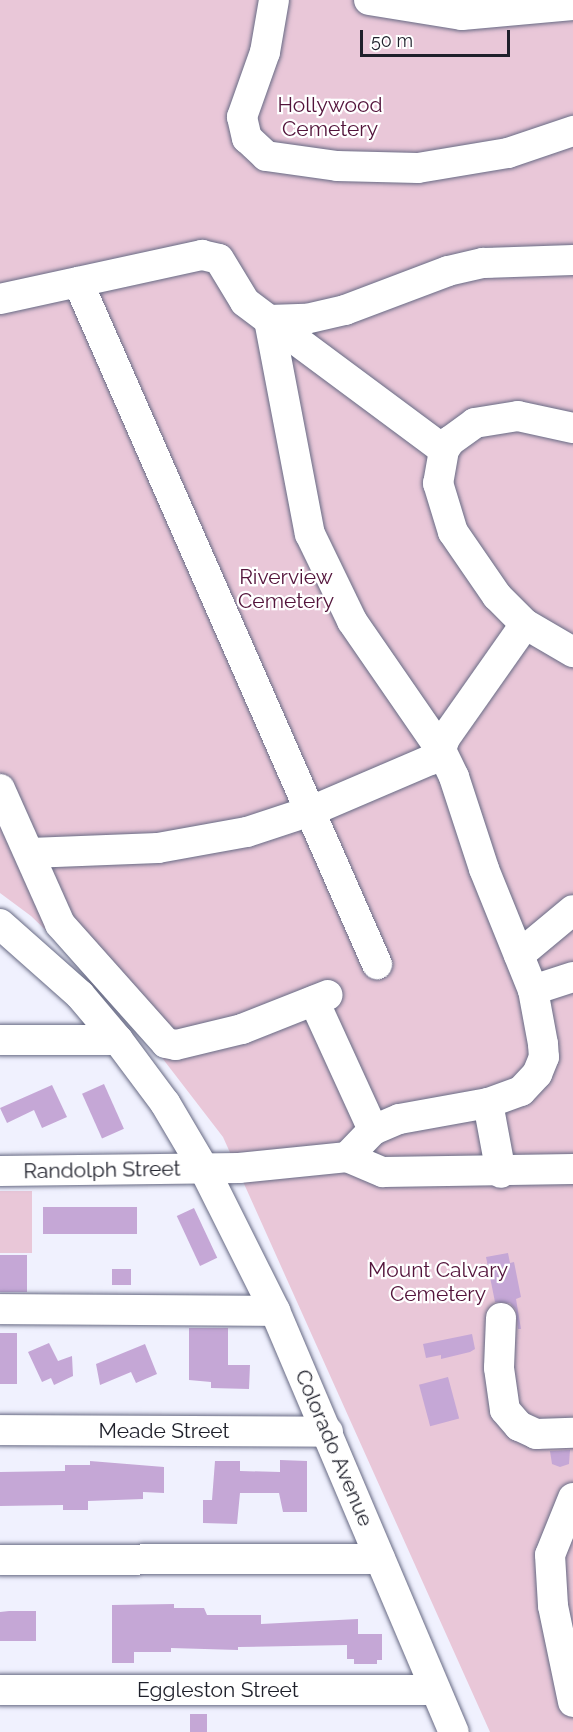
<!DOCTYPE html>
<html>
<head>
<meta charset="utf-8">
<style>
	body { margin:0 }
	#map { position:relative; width:573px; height:1732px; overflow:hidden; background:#f0f1fe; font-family:Raleway,sans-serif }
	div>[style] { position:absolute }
	.green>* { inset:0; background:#e9c7d8; transform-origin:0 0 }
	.building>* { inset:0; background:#c5a7d6; transform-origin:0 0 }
	.roads { filter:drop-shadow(0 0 2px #676a84) drop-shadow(0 0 2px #676a84) }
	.minor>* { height:30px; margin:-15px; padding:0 15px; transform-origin:15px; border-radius:15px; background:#fff }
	span { translate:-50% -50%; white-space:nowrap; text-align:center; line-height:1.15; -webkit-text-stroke:4.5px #fff; paint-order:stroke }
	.park-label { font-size:21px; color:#53143b }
	.street-label { font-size:21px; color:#1f202b }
	.scale { position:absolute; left:360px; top:30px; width:150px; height:27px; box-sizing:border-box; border:3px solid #1f202b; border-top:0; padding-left:8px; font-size:18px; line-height:21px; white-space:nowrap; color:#1f202b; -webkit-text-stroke:4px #fff; paint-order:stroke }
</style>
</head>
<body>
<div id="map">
	<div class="green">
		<i style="clip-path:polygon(0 0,573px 0,573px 1732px,490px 1732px,223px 1137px,116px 998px,31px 916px,0 893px)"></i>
		<i style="left:0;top:1191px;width:32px;height:62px"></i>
	</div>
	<div class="building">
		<i style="left:104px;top:1084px;width:49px;height:24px;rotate:66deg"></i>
		<i style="clip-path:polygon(52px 1085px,67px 1117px,42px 1128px,34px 1110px,7px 1123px,0 1108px)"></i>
		<i style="left:137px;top:1207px;width:27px;height:94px;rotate:90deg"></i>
		<i style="left:194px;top:1208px;width:55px;height:19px;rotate:65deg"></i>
		<i style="clip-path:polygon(508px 1253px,510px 1263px,514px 1262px,521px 1297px,516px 1299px,521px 1329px,518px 1329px,516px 1310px,510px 1303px,495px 1302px,486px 1257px)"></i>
		<i style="left:0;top:1255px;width:27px;height:37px"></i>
		<i style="left:112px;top:1269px;width:19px;height:16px"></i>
		<i style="clip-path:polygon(189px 1328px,228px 1328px,228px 1365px,250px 1365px,249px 1389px,211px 1388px,211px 1382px,189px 1380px)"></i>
		<i style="left:0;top:1333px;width:17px;height:51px"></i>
		<i style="clip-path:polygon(472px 1334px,475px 1349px,470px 1352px,441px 1359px,441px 1355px,426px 1358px,423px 1344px)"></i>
		<i style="clip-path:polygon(49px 1343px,58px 1361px,72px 1356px,73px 1376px,54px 1385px,51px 1378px,42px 1382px,28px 1352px)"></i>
		<i style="clip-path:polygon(145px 1344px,157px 1374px,136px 1383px,131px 1372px,100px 1385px,96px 1364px)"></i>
		<i style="left:448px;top:1377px;width:43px;height:30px;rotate:75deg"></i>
		<i style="clip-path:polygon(570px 1450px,569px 1464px,560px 1467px,552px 1464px,550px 1451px)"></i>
		<i style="clip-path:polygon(280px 1460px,307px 1461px,307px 1512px,283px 1512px,279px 1493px,240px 1493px,237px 1524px,203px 1523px,203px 1500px,212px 1500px,215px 1461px,240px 1461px,240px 1471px,280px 1472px)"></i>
		<i style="clip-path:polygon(90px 1461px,164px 1467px,164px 1493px,143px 1492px,143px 1499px,88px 1501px,88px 1510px,63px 1510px,63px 1505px,0 1506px,0 1472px,65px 1471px,65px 1465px,90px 1465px)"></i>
		<i style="clip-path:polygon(174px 1604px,174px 1608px,204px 1608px,207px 1615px,261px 1615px,261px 1624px,358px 1619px,358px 1634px,382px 1634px,382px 1660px,377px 1660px,377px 1664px,354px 1664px,354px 1659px,347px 1659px,347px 1645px,238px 1647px,238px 1650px,171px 1648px,171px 1652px,134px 1652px,134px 1663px,112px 1663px,112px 1605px)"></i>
		<i style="clip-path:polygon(9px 1611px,36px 1611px,36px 1641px,0 1641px,0 1612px)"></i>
		<i style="left:207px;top:1714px;width:18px;height:17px;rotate:90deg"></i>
	</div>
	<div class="roads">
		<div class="minor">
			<i style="left:274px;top:0;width:53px;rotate:99.8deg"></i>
			<i style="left:265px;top:52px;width:69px;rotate:109.5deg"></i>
			<i style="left:242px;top:117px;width:22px;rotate:77deg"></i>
			<i style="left:247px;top:138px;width:26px;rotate:43deg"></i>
			<i style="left:266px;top:156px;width:72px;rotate:8deg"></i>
			<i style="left:337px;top:166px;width:81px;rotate:1.4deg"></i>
			<i style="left:418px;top:168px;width:91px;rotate:-9.5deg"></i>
			<i style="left:508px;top:153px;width:69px;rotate:-18.7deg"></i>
			<i style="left:369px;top:0;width:94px;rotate:9.2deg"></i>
			<i style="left:462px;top:15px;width:111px;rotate:-5.1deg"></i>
			<i style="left:78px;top:282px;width:745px;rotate:66.33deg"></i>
			<i style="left:0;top:299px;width:207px;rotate:-12.3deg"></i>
			<i style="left:202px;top:255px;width:17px;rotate:13deg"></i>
			<i style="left:219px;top:259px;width:50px;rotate:58.8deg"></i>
			<i style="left:245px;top:302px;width:30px;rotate:37deg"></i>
			<i style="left:269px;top:320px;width:37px;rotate:-2deg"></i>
			<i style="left:306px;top:319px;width:40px;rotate:-13deg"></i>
			<i style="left:345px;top:310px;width:110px;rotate:-20.7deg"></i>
			<i style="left:448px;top:271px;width:36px;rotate:-13deg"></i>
			<i style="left:483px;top:263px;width:90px;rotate:-1.9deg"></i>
			<i style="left:269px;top:320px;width:218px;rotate:79.2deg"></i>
			<i style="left:310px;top:534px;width:97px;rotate:64.2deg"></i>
			<i style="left:352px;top:621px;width:157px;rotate:55.4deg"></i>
			<i style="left:441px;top:750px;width:30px;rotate:64deg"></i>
			<i style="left:454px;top:777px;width:97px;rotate:71.9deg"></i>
			<i style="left:484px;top:869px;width:131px;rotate:68deg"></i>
			<i style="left:533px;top:990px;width:55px;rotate:79.5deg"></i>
			<i style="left:543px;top:1044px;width:13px;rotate:86deg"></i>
			<i style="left:544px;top:1057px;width:18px;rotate:112deg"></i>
			<i style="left:537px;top:1074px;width:23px;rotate:133deg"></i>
			<i style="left:521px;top:1091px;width:35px;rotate:160deg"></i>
			<i style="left:488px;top:1103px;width:90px;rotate:169.8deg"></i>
			<i style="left:399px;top:1119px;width:28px;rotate:157deg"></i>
			<i style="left:373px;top:1130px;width:37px;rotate:134deg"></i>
			<i style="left:269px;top:320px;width:218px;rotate:36.6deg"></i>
			<i style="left:573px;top:428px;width:56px;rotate:-167.7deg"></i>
			<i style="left:518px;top:416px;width:44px;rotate:170.8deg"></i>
			<i style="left:475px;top:423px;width:31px;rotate:144deg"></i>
			<i style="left:450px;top:441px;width:11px;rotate:124deg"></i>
			<i style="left:444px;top:450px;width:34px;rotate:100deg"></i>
			<i style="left:438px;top:483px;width:51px;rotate:73deg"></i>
			<i style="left:453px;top:532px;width:78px;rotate:55.5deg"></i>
			<i style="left:497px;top:596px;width:40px;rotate:45deg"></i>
			<i style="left:525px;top:624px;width:56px;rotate:30.3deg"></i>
			<i style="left:0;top:789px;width:148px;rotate:66deg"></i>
			<i style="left:60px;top:924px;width:159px;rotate:48.3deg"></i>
			<i style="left:166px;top:1043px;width:10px;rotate:11deg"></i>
			<i style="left:176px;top:1045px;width:68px;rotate:-13.6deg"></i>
			<i style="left:242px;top:1029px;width:92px;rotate:-21.6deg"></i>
			<i style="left:30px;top:853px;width:128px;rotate:-2.2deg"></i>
			<i style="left:158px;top:848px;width:90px;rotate:-10.2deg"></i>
			<i style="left:247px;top:832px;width:67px;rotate:-18.2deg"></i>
			<i style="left:311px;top:811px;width:129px;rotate:-23.2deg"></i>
			<i style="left:430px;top:760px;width:15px;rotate:-42deg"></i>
			<i style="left:441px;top:750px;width:13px;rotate:-72deg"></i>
			<i style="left:445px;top:738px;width:139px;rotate:-54.9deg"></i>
			<i style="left:0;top:924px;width:107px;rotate:41.6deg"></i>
			<i style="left:80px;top:995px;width:59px;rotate:49.8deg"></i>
			<i style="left:118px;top:1040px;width:79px;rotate:53.3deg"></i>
			<i style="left:165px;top:1103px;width:77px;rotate:59.4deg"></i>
			<i style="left:204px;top:1169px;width:159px;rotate:63.4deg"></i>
			<i style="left:275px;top:1311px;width:457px;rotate:67deg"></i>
			<i style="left:519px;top:955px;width:70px;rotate:-39.8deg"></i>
			<i style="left:533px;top:990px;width:42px;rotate:-18deg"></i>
			<i style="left:314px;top:1001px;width:142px;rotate:65.4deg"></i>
			<i style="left:0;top:1040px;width:118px"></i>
			<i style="left:488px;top:1103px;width:71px;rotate:79.5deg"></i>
			<i style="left:0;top:1171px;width:239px;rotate:-0.7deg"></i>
			<i style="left:239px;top:1168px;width:109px;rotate:-5.8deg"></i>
			<i style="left:347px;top:1157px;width:39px;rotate:23deg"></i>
			<i style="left:383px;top:1172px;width:190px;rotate:-0.9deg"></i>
			<i style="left:0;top:1309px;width:275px;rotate:0.4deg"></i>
			<i style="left:501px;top:1318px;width:50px;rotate:92.3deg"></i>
			<i style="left:499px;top:1368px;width:42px;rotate:81.9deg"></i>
			<i style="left:505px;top:1410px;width:21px;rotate:49deg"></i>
			<i style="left:519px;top:1426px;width:19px;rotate:25deg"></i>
			<i style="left:536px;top:1434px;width:37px;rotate:-2deg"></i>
			<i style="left:0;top:1430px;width:328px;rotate:0.3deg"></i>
			<i style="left:573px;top:1498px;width:61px;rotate:112deg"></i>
			<i style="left:550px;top:1555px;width:51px;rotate:86.6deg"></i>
			<i style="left:553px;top:1606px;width:98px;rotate:78.2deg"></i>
			<i style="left:0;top:1560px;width:380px;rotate:-0.2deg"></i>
			<i style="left:0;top:1690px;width:435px"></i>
		</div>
	</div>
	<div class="park-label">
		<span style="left:330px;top:117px">Hollywood<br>Cemetery</span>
		<span style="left:286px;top:589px">Riverview<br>Cemetery</span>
		<span style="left:438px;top:1282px">Mount Calvary<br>Cemetery</span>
	</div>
	<div class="street-label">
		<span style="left:102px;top:1170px;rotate:-1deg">Randolph Street</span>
		<span style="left:164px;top:1431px">Meade Street</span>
		<span style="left:334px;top:1448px;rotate:67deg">Colorado Avenue</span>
		<span style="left:218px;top:1690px">Eggleston Street</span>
	</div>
	<div class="scale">50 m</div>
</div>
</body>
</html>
